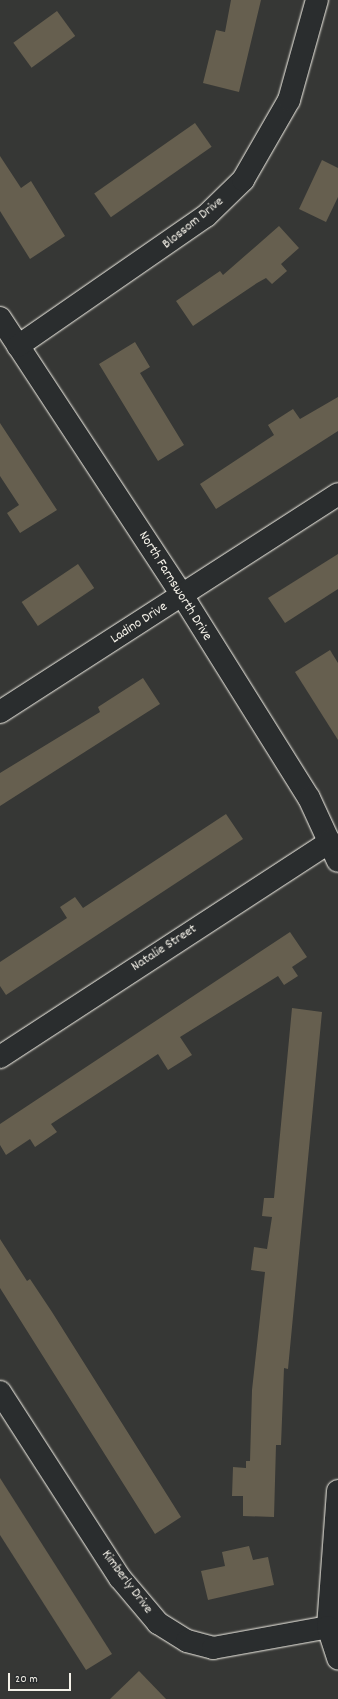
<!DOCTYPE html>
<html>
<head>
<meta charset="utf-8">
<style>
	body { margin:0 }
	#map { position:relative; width:338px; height:1699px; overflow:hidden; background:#363735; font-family:Dekko,sans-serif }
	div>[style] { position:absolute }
	.building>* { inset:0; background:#665f4f; transform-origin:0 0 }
	.roads { filter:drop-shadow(0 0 1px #f4f1e8) drop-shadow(0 0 1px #f4f1e8) }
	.minor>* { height:22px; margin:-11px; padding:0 11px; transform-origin:11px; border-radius:11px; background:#2a2d2e }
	span { translate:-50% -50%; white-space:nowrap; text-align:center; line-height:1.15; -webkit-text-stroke:3.5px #2a2d2e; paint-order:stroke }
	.street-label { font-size:14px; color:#f4f1e8 }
	.scale { position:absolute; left:8px; top:1673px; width:63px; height:18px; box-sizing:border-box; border:2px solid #f4f1e8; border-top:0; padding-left:5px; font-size:12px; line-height:14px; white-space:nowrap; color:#f4f1e8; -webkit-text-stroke:3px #2a2d2e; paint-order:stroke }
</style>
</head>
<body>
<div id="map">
	<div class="building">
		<i style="clip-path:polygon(231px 0,261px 0,239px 92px,203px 83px,216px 30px,225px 32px)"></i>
		<i style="left:57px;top:11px;width:31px;height:54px;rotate:54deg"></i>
		<i style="left:195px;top:123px;width:29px;height:123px;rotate:55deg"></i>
		<i style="clip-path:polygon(0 156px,21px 188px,31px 181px,65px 236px,30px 259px,0 211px)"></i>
		<i style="clip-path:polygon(322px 160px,338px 168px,338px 197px,326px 222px,299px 209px)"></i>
		<i style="clip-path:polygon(279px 226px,299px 248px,281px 264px,287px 271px,272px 284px,266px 278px,257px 283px,193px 326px,176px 301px,220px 271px,223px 275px)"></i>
		<i style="clip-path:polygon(135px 342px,150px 367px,140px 373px,184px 445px,158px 461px,99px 364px)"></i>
		<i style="clip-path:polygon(338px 397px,338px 431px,216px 509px,200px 484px,274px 435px,268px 425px,293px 409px,300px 419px)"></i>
		<i style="clip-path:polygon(0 423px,57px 510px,20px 533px,7px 513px,19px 505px,0 476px)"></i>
		<i style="clip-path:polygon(338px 554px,338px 589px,285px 623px,268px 598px)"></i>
		<i style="left:78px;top:564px;width:29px;height:68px;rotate:56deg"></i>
		<i style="clip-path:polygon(330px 650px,338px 663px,338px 740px,295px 672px)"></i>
		<i style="clip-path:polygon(143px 678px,160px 704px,0 806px,0 773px,100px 712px,98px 707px)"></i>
		<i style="clip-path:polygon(226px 814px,243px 839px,6px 995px,0 986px,0 962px,67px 918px,60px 907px,75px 897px,83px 908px)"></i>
		<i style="clip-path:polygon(290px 932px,307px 957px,292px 967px,298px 976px,284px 985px,278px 976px,180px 1037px,192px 1055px,168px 1070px,158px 1054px,51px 1124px,57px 1132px,35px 1147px,30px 1139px,6px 1155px,0 1145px,0 1124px)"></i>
		<i style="clip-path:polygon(292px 1008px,322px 1012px,288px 1369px,284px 1368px,281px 1445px,276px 1445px,274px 1517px,243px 1516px,243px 1496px,232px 1496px,233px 1467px,246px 1468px,246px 1461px,250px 1461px,252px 1390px,265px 1272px,251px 1270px,254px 1247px,267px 1249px,272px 1217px,262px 1216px,264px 1198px,274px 1198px)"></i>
		<i style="clip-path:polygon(0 1239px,27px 1281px,30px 1279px,52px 1312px,181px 1517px,155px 1534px,0 1288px)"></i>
		<i style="clip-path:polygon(0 1478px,112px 1654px,86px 1670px,0 1535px)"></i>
		<i style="clip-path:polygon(249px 1546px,253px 1560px,268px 1557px,274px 1585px,208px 1600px,201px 1571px,225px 1566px,222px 1552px)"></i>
		<i style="clip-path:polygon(139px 1671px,166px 1699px,110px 1699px)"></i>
	</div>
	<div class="roads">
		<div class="minor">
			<i style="left:0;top:318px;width:331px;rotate:56.7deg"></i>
			<i style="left:182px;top:595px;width:239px;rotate:58deg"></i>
			<i style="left:309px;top:798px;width:69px;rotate:65.3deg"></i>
			<i style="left:18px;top:346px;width:229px;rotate:-34.7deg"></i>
			<i style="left:206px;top:216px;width:52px;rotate:-44.2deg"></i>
			<i style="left:243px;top:180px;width:92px;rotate:-60.1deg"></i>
			<i style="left:289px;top:100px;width:104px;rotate:-74.4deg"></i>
			<i style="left:0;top:712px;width:402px;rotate:-32.8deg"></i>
			<i style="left:0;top:1057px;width:394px;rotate:-33.1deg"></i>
			<i style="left:0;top:1392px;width:221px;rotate:57.2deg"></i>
			<i style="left:120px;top:1578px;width:59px;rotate:49.8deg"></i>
			<i style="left:158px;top:1623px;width:34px;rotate:32deg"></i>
			<i style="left:187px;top:1641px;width:27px;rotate:15deg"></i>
			<i style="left:213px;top:1648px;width:117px;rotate:-10.3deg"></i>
			<i style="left:338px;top:1491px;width:136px;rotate:94.2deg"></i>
			<i style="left:328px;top:1627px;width:33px;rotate:72deg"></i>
		</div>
	</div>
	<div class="street-label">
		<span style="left:193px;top:223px;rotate:-39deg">Blossom Drive</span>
		<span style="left:175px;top:586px;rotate:58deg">North Farnsworth Drive</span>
		<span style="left:139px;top:623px;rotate:-33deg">Ladino Drive</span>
		<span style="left:164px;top:948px;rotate:-33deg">Natalie Street</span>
		<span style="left:127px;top:1582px;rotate:53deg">Kimberly Drive</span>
	</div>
	<div class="scale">20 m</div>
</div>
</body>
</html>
